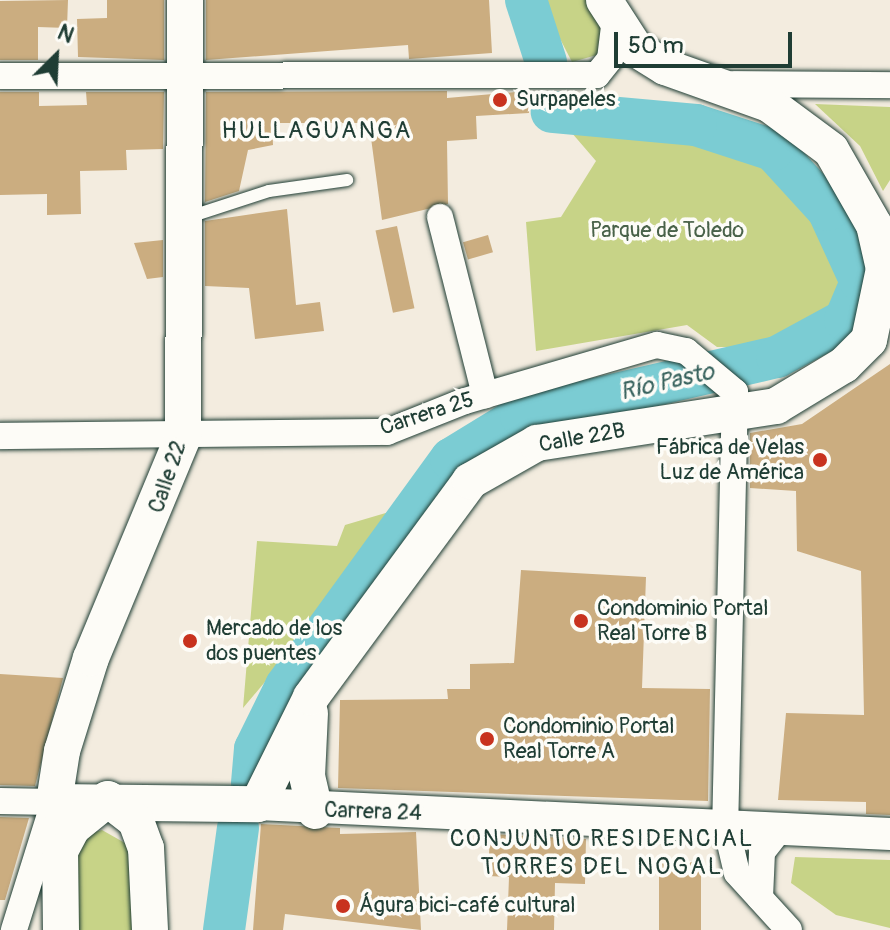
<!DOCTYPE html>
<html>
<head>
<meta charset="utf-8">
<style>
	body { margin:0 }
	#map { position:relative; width:890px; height:930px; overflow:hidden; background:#f3ecdf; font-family:Pangolin,sans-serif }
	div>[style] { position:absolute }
	.green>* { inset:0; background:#c7d387 }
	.river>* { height:42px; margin:-21px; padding:0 21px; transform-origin:21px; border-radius:21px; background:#7bccd3 }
	.building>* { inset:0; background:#cbad80; transform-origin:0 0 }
	.roads { filter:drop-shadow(0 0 2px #1f3d34) drop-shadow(0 0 2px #1f3d34) }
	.service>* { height:12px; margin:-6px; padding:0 6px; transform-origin:6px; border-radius:6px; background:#fdfcf7 }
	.minor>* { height:26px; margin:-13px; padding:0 13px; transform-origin:13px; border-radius:13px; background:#fdfcf7 }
	.tertiary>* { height:32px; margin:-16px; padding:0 16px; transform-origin:16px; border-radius:16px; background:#fdfcf7 }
	.secondary>* { height:36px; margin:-18px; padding:0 18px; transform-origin:18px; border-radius:18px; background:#fdfcf7 }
	.dots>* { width:22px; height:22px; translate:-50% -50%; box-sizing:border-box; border:4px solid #fdfcf7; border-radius:50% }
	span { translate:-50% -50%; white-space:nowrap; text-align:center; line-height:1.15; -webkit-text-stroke:7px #fdfcf7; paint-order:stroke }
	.poi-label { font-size:22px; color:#1f3d34 }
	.left { translate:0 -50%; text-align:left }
	.right { translate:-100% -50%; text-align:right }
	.park-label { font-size:22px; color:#496249 }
	.street-label { font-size:22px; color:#1f3d34 }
	.neighbourhood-label { font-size:24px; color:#1f3d34; letter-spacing:2px }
	.water-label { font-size:24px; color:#36615c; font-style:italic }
	.north { position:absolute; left:16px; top:16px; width:80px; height:80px; -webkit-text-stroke:6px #fdfcf7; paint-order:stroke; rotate:24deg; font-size:22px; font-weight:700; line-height:32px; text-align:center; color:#1f3d34 }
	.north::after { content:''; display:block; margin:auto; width:28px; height:36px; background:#1f3d34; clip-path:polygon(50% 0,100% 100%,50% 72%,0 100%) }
	.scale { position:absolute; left:614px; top:32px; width:178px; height:36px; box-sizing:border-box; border:4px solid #1f3d34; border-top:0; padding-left:10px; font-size:24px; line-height:28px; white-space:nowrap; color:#1f3d34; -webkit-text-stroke:6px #fdfcf7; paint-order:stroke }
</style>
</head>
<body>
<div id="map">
	<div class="green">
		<i style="clip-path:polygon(540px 0,591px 0,609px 40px,604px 53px,572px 62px)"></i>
		<i style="clip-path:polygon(815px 104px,890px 107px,890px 180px,883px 191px,860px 146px)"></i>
		<i style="clip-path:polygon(579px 118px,656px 128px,772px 167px,804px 196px,829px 239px,845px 279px,836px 306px,791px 335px,744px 347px,717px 347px,687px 325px,536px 351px,526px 222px,561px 217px,596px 161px,565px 125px)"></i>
		<i style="clip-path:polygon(389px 512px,306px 633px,243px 708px,257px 541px,337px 546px,345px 525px)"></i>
		<i style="clip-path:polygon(102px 830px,132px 847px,133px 930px,76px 930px,73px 852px,84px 835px)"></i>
		<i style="clip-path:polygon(795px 857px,890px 860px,890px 928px,836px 915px,791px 883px)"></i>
	</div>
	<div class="river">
		<i style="left:526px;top:0;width:65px;rotate:72.1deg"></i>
		<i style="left:252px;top:783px;width:34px;rotate:-85deg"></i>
		<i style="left:255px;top:749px;width:70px;rotate:-63.8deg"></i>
		<i style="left:286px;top:686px;width:281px;rotate:-54deg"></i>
		<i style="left:451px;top:459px;width:82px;rotate:-31.6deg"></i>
		<i style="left:521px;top:416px;width:263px;rotate:-13deg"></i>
		<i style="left:777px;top:357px;width:77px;rotate:-28.6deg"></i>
		<i style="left:845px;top:320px;width:41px;rotate:-67.2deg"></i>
		<i style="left:861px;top:282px;width:79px;rotate:-114.6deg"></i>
		<i style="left:828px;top:210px;width:81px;rotate:-132.5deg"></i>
		<i style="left:773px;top:150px;width:81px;rotate:-162deg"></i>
		<i style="left:696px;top:125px;width:145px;rotate:-174.8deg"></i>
		<i style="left:224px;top:930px;width:103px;rotate:-82.2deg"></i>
	</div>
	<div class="building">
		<i style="clip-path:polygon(68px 0,67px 28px,38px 27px,38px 60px,0 60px,0 1px)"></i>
		<i style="clip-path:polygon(107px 0,164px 0,164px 60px,78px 57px,77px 19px,107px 18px)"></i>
		<i style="clip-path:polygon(206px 0,489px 0,492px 53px,409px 59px,408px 45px,206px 60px)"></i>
		<i style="clip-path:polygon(447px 91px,447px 98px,527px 91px,529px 113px,476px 116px,477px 139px,447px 141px,448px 204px,382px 220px,369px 123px,272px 123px,273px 145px,248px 150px,239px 191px,205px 202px,206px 92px)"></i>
		<i style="clip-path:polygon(0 92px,39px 92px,39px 106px,87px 105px,86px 92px,164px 92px,163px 149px,126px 150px,127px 170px,80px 171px,81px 214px,47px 215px,47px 194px,0 195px)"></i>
		<i style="clip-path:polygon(287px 209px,296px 305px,320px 302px,324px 331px,255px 339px,249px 288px,205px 286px,205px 221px)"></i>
		<i style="left:397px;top:226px;width:84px;height:22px;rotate:78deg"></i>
		<i style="left:488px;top:235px;width:18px;height:26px;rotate:74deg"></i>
		<i style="clip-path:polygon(163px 240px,163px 277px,147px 279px,134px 243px)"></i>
		<i style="clip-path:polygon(890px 364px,890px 815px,866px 814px,866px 802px,778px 800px,786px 713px,864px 715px,861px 571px,797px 551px,796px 491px,750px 488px,750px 433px,802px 424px)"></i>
		<i style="clip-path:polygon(521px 570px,646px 577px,642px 688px,710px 689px,708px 801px,338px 788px,340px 700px,448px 699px,447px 689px,470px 689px,470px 664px,514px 663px)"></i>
		<i style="clip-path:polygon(0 674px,63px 678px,35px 786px,0 785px)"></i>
		<i style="clip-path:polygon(0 817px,29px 818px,5px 900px,0 900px)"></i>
		<i style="clip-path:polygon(261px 824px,340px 828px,340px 834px,416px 832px,421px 930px,285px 914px,283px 930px,253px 930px)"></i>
		<i style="clip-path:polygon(490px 834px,586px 839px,585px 884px,555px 883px,554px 930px,507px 930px,509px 877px,488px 876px)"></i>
		<i style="left:659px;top:862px;width:42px;height:68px"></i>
	</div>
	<div class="roads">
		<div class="service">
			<i style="left:189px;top:217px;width:84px;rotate:-18deg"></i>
			<i style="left:269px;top:191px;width:79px;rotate:-8deg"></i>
		</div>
		<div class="minor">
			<i style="left:0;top:76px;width:597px;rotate:-0.1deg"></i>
			<i style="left:597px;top:75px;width:21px;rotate:-51deg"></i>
			<i style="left:610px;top:59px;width:34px;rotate:-83deg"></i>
			<i style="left:734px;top:84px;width:156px;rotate:0.4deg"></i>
			<i style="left:440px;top:217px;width:184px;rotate:75.8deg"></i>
			<i style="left:0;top:436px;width:387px;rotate:-0.6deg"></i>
			<i style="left:387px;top:432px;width:84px;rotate:-21.7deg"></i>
			<i style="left:465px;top:401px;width:200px;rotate:-16.3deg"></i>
			<i style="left:657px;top:345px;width:30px;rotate:12deg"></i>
			<i style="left:686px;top:351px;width:64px;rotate:39.9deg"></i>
			<i style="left:735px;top:392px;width:430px;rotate:91.3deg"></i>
			<i style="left:725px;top:822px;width:52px;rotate:76.8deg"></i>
			<i style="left:737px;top:873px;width:77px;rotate:47.6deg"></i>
			<i style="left:0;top:801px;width:54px;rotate:1.1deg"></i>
			<i style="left:54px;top:802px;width:134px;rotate:107.4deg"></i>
			<i style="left:760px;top:898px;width:46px;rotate:-87.5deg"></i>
			<i style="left:762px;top:852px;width:33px;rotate:-52deg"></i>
		</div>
		<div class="tertiary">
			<i style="left:258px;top:804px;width:633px;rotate:2.72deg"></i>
		</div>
		<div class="secondary">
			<i style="left:310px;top:713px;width:63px;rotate:92.7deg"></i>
			<i style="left:307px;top:776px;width:36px;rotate:77deg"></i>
			<i style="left:54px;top:802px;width:204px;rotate:0.6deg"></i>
			<i style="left:258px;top:804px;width:119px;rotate:-63.6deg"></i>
			<i style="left:311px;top:697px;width:268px;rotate:-53.6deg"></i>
			<i style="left:470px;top:481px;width:77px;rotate:-29.6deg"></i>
			<i style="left:537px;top:443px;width:242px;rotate:-8.8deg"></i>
			<i style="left:776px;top:406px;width:79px;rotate:-31.1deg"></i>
			<i style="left:844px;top:365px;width:35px;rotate:-45deg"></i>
			<i style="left:869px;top:340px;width:73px;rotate:-78.1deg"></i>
			<i style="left:884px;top:269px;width:45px;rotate:-102.8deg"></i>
			<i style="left:874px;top:225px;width:86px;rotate:-119.8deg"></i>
			<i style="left:831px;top:150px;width:77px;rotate:-143.4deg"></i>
			<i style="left:769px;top:104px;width:110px;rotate:-160.4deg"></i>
			<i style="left:665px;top:67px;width:36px;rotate:-148deg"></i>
			<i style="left:635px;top:48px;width:57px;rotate:-122.9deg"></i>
			<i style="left:60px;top:851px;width:49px;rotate:-97deg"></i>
			<i style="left:54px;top:802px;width:52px;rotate:-81.1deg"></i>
			<i style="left:62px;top:751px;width:97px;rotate:-72.7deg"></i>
			<i style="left:91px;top:658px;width:239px;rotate:-67.4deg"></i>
			<i style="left:183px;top:437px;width:437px;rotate:-89.7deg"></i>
			<i style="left:61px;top:930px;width:79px;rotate:-90.7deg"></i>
			<i style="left:60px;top:851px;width:26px;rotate:-62deg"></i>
			<i style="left:72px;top:828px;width:46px;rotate:-38.9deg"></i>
			<i style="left:108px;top:799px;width:36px;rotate:38deg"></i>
			<i style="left:136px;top:821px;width:29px;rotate:70deg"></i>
			<i style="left:146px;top:848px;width:82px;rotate:87.2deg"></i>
		</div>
	</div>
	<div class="dots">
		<i style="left:500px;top:100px;background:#c8321e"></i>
		<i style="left:820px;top:460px;background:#c8321e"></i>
		<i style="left:581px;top:621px;background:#c8321e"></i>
		<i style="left:190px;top:641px;background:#c8321e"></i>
		<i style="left:487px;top:739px;background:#c8321e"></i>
		<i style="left:343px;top:906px;background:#c8321e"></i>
	</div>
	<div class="poi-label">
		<span class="left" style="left:516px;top:100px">Surpapeles</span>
		<span class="right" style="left:804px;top:460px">Fábrica de Velas<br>Luz de América</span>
		<span class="left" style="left:597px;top:621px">Condominio Portal<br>Real Torre B</span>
		<span class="left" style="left:206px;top:641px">Mercado de los<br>dos puentes</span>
		<span class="left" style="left:503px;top:739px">Condominio Portal<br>Real Torre A</span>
		<span class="left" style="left:359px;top:906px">Águra bici-café cultural</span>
	</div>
	<div class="park-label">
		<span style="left:667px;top:231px">Parque de Toledo</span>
	</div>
	<div class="street-label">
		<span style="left:427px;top:414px;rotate:-18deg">Carrera 25</span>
		<span style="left:582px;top:438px;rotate:-10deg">Calle 22B</span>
		<span style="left:168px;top:477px;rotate:-71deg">Calle 22</span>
		<span style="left:373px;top:812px;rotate:2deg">Carrera 24</span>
	</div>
	<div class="neighbourhood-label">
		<span style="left:317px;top:131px">HULLAGUANGA</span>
		<span style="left:602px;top:853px">CONJUNTO RESIDENCIAL<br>TORRES DEL NOGAL</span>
	</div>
	<div class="water-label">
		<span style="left:667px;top:382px;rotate:-13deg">Río Pasto</span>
	</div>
	<div class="north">N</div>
	<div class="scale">50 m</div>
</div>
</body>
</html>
